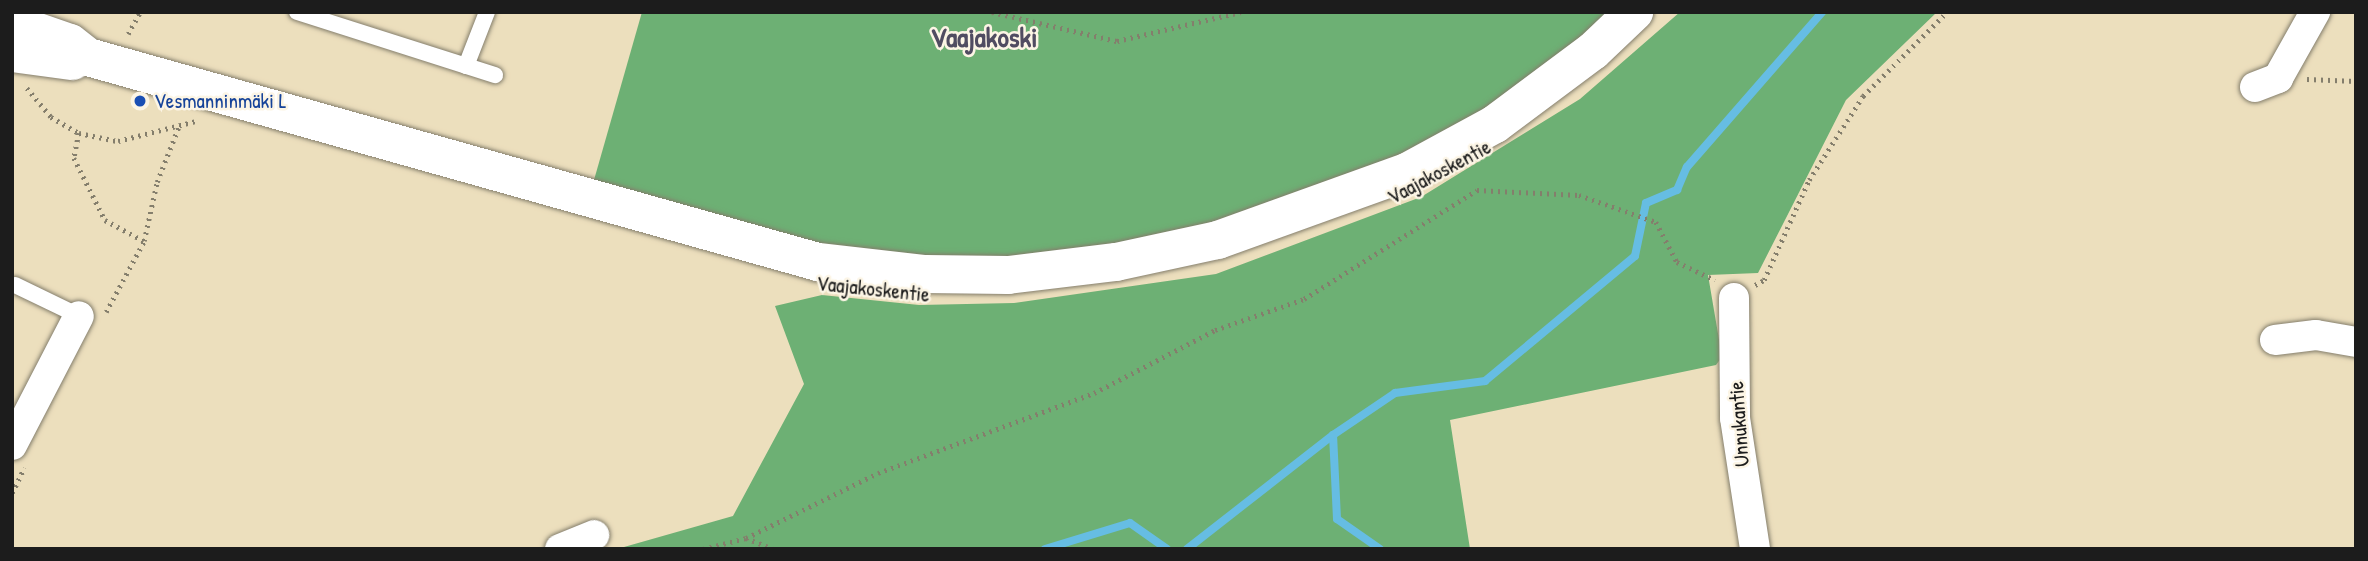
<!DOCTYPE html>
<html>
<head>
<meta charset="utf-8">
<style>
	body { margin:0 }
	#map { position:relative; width:2368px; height:561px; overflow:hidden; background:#ecdfbd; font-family:"Patrick Hand",sans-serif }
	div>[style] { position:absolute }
	.forest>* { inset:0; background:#6db074 }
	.stream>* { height:8px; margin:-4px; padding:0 4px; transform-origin:4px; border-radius:4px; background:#66bde3 }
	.path>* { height:4.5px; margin-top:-2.25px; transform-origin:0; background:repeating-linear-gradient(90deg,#847e6c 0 2px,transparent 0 7px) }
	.roads { filter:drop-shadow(0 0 2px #847e6c) drop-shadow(0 0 2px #847e6c) }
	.lane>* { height:16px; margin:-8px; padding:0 8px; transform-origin:8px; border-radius:8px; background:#fff }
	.street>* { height:30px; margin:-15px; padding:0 15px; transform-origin:15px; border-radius:15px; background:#fff }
	.secondary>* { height:38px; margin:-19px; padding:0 19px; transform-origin:19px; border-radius:19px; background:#fff }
	.dots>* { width:19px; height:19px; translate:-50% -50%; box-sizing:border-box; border:4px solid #fcf5e5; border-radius:50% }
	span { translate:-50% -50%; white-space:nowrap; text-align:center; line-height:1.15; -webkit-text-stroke:5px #fcf5e5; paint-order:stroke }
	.transit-label { font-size:21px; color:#164399 }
	.left { translate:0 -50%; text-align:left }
	.street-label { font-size:21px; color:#1c1c1c }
	.district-label { font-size:28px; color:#504c61; font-weight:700 }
	.frame { position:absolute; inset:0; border:14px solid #1c1c1c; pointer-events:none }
</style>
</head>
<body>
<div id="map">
	<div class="forest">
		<i style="clip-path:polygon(642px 12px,1614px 12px,1493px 111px,1305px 199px,1114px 250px,928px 262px,823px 246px,594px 180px)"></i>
		<i style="clip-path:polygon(1680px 12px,1937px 12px,1846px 100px,1758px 273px,1708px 275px,1722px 357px,1716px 365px,1450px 420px,1470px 549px,617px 549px,733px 516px,804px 384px,775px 306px,822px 295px,919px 305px,1014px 303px,1216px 274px,1421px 197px,1580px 99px)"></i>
	</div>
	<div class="stream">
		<i style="left:1045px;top:549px;width:89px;rotate:-17deg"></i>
		<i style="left:1130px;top:523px;width:45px;rotate:35.1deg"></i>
		<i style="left:1187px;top:549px;width:185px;rotate:-38deg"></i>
		<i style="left:1380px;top:549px;width:52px;rotate:-145.1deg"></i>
		<i style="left:1337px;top:519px;width:84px;rotate:-92.7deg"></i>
		<i style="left:1333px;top:435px;width:75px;rotate:-34.1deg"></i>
		<i style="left:1395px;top:393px;width:91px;rotate:-7.6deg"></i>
		<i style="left:1485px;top:381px;width:195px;rotate:-39.8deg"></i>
		<i style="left:1635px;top:256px;width:54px;rotate:-78.3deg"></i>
		<i style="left:1646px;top:203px;width:34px;rotate:-23deg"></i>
		<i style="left:1677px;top:190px;width:25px;rotate:-67deg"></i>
		<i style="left:1687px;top:167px;width:206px;rotate:-48.9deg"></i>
	</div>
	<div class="path">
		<i style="left:992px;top:12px;width:128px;rotate:13.1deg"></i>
		<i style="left:1117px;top:41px;width:127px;rotate:-13.2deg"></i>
		<i style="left:128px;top:34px;width:25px;rotate:-61deg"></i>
		<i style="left:2307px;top:79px;width:49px;rotate:2.3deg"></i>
		<i style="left:27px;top:88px;width:38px;rotate:50deg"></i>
		<i style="left:51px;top:117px;width:32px;rotate:30deg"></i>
		<i style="left:79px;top:133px;width:40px;rotate:12deg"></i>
		<i style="left:118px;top:141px;width:81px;rotate:-14.4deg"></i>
		<i style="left:79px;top:133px;width:25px;rotate:101deg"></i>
		<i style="left:74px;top:158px;width:69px;rotate:63.4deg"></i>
		<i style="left:105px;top:220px;width:44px;rotate:28.3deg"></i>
		<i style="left:1755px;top:285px;width:10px;rotate:-29deg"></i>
		<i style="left:1764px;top:280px;width:110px;rotate:-65.8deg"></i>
		<i style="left:1809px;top:180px;width:100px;rotate:-57.3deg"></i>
		<i style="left:1863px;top:96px;width:119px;rotate:-45deg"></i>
		<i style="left:106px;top:312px;width:81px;rotate:-61.8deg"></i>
		<i style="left:144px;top:241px;width:60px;rotate:-77.6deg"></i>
		<i style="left:157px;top:182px;width:60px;rotate:-68.6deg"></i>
		<i style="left:12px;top:493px;width:28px;rotate:-64deg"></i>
		<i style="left:746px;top:538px;width:29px;rotate:22deg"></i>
		<i style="left:703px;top:549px;width:44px;rotate:-14.3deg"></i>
		<i style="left:746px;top:538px;width:147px;rotate:-26.2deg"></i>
		<i style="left:878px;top:473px;width:230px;rotate:-20.3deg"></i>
		<i style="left:1094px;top:393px;width:136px;rotate:-27.5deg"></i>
		<i style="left:1215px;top:330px;width:94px;rotate:-19.2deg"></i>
		<i style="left:1304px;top:299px;width:204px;rotate:-32.2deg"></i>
		<i style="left:1477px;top:190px;width:102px;rotate:2.8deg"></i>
		<i style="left:1579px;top:195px;width:82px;rotate:19.3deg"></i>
		<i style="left:1656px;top:222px;width:45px;rotate:62.3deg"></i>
		<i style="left:1677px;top:262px;width:42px;rotate:25.3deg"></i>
	</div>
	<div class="roads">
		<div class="lane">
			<i style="left:297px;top:12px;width:208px;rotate:17.7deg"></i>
			<i style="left:466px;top:66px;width:58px;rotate:-68.7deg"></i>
			<i style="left:15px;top:285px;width:71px;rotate:25.8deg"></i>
		</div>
		<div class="street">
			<i style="left:2255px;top:87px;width:25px;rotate:-21deg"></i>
			<i style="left:2278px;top:78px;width:76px;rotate:-60.7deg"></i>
			<i style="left:1734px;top:298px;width:120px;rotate:89.5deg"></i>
			<i style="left:1735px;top:418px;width:133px;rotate:81.3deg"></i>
			<i style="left:2275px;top:340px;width:41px;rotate:-7deg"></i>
			<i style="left:2316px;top:335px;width:41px;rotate:9.9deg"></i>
			<i style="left:12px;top:445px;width:145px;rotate:-62.6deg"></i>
			<i style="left:560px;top:549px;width:37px;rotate:-22deg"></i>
		</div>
		<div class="secondary">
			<i style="left:12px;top:23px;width:61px;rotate:19deg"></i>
			<i style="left:70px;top:43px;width:23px;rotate:38deg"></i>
			<i style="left:88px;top:57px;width:758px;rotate:15.69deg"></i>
			<i style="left:818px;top:262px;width:108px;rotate:6.4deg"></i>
			<i style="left:925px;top:274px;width:83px;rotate:0.7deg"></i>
			<i style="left:1008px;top:275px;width:109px;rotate:-6.9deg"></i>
			<i style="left:1116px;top:262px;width:104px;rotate:-12.2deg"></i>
			<i style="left:1218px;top:240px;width:201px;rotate:-19.8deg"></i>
			<i style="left:1407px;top:172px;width:100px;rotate:-28.6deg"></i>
			<i style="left:1495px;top:124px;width:122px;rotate:-36.7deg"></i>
			<i style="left:1593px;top:51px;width:57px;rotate:-43.6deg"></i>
			<i style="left:12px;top:53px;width:61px;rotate:7.6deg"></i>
		</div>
	</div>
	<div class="dots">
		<i style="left:140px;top:101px;background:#1a4fb4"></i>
	</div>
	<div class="transit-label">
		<span class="left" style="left:154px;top:101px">Vesmanninmäki L</span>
	</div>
	<div class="street-label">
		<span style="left:1439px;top:172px;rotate:-28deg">Vaajakoskentie</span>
		<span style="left:873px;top:289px;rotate:6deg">Vaajakoskentie</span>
		<span style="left:1739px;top:424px;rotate:-94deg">Unnukantie</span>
	</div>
	<div class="district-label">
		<span style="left:984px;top:37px">Vaajakoski</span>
	</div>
	<div class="frame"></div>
</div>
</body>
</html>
